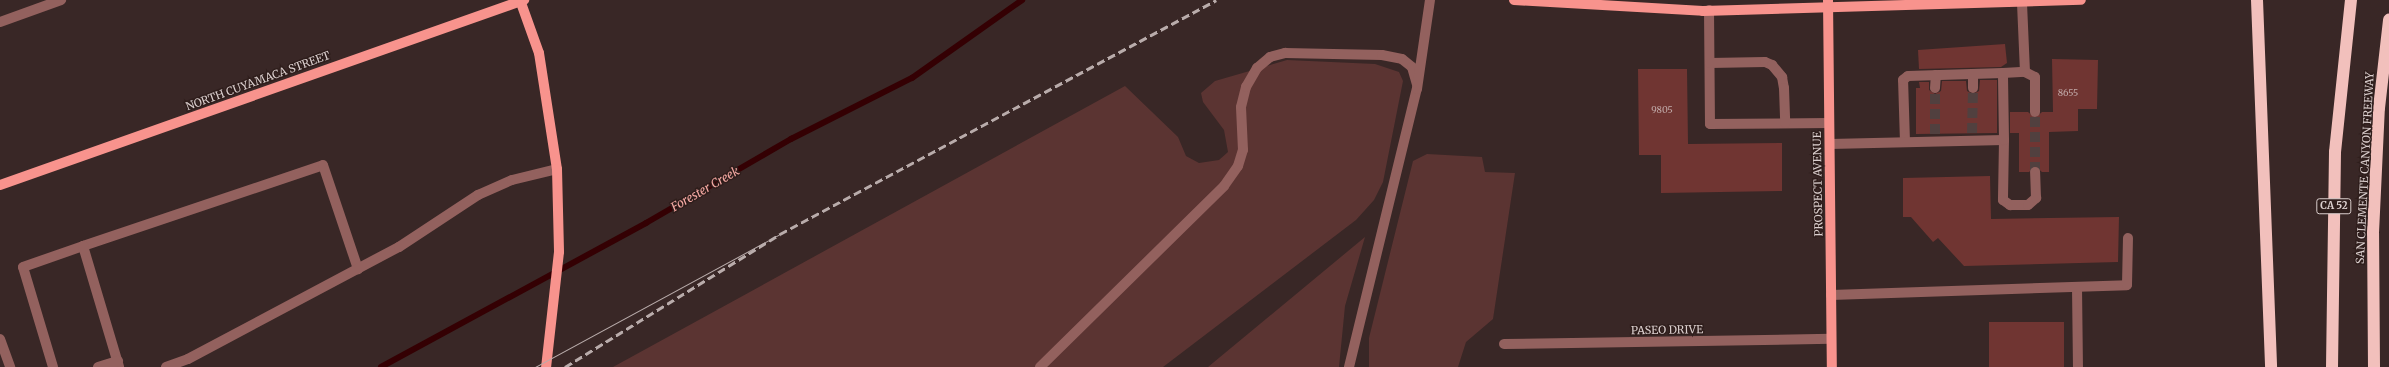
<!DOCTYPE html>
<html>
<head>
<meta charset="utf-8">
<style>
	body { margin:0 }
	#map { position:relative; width:2389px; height:367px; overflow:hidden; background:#392726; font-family:Merriweather,serif }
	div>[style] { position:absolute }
	.green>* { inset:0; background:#5b3432 }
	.stream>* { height:6px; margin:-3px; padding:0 3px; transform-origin:3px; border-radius:3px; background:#340003 }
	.building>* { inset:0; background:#703532; transform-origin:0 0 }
	.minor-tunnel>* { height:10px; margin-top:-5px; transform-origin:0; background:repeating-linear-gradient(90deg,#51403f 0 10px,transparent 0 15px) }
	.minor>* { height:10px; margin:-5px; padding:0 5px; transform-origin:5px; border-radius:5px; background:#93615e }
	.major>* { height:10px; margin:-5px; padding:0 5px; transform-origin:5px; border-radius:5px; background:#f8938d }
	.highway>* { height:12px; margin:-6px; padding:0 6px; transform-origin:6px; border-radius:6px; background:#f2c0bc }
	.tram>* { height:1px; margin:-0.5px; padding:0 0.5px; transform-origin:0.5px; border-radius:0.5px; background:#b9acab }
	.rail>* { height:3px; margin-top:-1.5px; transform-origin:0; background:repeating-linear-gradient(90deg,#b9acab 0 8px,transparent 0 12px) }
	span { translate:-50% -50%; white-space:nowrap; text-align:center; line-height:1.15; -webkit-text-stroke:3px #2f1e1c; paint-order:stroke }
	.number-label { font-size:9px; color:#c0a8a7 }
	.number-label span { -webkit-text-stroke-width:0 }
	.shield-label span { padding:1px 3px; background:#2f1e1c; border:1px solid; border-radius:3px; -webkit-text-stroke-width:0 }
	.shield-label { font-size:10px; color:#dbcfce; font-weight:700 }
	.street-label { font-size:11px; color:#dbcfce }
	.water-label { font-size:12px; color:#f8aba5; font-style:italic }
</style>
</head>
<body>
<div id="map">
	<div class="green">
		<i style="clip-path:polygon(1287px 60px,1375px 64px,1399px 72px,1403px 81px,1383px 182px,1374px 200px,1356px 220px,1163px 367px,613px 367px,1125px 86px,1178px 137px,1186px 156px,1199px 163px,1219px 160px,1228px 152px,1224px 130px,1203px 102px,1201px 93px,1215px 81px)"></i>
		<i style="clip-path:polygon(1427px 154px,1482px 157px,1485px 172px,1515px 173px,1493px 319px,1466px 342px,1458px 367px,1369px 367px,1369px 338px,1413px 161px)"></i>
		<i style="clip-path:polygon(1365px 237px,1345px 306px,1339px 367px,1208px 367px)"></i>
	</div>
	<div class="stream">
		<i style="left:381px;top:367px;width:302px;rotate:-28.5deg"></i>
		<i style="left:646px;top:223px;width:168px;rotate:-30.1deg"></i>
		<i style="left:791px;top:139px;width:136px;rotate:-26.8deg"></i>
		<i style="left:912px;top:78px;width:135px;rotate:-35.3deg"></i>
	</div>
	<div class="building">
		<i style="clip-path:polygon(2005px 44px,2007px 63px,2001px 67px,1919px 69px,1918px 50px)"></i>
		<i style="clip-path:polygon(2052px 59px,2098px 60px,2097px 109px,2078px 109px,2078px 131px,2049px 132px,2049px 172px,2042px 172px,2035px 166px,2029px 172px,2019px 172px,2019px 133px,2010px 133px,2010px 112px,2028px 112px,2035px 118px,2042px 112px,2053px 112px)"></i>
		<i style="clip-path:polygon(1638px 69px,1687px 69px,1688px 144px,1782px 143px,1782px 191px,1661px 193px,1661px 155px,1639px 155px)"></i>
		<i style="clip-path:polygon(1980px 80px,1997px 80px,1997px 133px,1916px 134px,1916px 88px,1920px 88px,1919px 82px,1929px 82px,1929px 90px,1935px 94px,1941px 91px,1942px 81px,1966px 81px,1967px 91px,1973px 94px,1979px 91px)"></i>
		<i style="clip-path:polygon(1990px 176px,1991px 219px,2119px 217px,2118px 262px,1964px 266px,1938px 238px,1933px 242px,1911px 217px,1903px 217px,1903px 178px)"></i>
		<i style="left:2064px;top:322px;width:45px;height:75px;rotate:90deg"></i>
	</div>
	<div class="minor-tunnel">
		<i style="left:1972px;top:133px;width:45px;rotate:-88.7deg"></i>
		<i style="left:1935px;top:134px;width:46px;rotate:-90deg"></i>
		<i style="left:2035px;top:172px;width:60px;rotate:-90deg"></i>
	</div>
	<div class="minor">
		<i style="left:1709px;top:10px;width:114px;rotate:89.5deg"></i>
		<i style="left:1710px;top:124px;width:119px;rotate:-0.5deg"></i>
		<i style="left:0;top:22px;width:65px;rotate:-19.8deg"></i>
		<i style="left:1710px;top:63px;width:55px;rotate:-1deg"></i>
		<i style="left:1765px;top:62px;width:8px;rotate:23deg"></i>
		<i style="left:1772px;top:65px;width:16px;rotate:50deg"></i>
		<i style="left:1782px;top:77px;width:11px;rotate:80deg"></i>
		<i style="left:1784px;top:88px;width:35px;rotate:88deg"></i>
		<i style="left:2025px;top:72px;width:11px;rotate:27deg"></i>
		<i style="left:2035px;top:77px;width:35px;rotate:90deg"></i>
		<i style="left:1935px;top:88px;width:13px;rotate:-86deg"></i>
		<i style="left:1973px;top:88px;width:14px;rotate:-90deg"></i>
		<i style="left:2004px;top:140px;width:60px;rotate:91deg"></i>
		<i style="left:2003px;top:200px;width:9px;rotate:36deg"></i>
		<i style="left:2010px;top:205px;width:18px"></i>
		<i style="left:2028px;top:205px;width:11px;rotate:-41deg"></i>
		<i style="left:2036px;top:198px;width:26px;rotate:-92deg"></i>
		<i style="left:1905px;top:142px;width:62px;rotate:-91.8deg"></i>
		<i style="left:1903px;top:80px;width:6px;rotate:-39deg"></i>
		<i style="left:1908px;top:76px;width:95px;rotate:-1.8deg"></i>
		<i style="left:1830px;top:144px;width:174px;rotate:-1.3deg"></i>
		<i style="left:2004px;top:140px;width:67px;rotate:-90.9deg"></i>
		<i style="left:2003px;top:73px;width:22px;rotate:-3deg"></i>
		<i style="left:2025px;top:72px;width:70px;rotate:-92.5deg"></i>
		<i style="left:83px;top:246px;width:253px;rotate:-18.6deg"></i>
		<i style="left:323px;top:165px;width:110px;rotate:71.4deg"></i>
		<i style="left:2077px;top:287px;width:80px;rotate:89.3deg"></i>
		<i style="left:1831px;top:295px;width:296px;rotate:-1.9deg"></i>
		<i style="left:2127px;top:285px;width:47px;rotate:-88.8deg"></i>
		<i style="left:0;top:339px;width:30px;rotate:70deg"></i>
		<i style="left:1504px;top:344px;width:327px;rotate:-0.9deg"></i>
		<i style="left:53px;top:367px;width:104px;rotate:-106.7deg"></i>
		<i style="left:23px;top:267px;width:64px;rotate:-19.3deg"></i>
		<i style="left:83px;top:246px;width:126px;rotate:73.4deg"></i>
		<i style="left:98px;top:367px;width:21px;rotate:-17deg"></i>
		<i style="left:166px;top:367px;width:23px;rotate:-20deg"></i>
		<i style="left:188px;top:359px;width:239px;rotate:-28deg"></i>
		<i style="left:399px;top:247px;width:95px;rotate:-33.4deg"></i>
		<i style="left:478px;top:195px;width:37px;rotate:-24deg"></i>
		<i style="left:512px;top:180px;width:46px;rotate:-13.7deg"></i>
		<i style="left:1040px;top:367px;width:258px;rotate:-44.5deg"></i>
		<i style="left:1224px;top:186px;width:24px;rotate:-55deg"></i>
		<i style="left:1238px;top:166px;width:17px;rotate:-73deg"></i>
		<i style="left:1243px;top:150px;width:43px;rotate:-92.7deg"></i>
		<i style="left:1241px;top:107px;width:21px;rotate:-76deg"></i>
		<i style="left:1246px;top:87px;width:22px;rotate:-60deg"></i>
		<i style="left:1257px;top:68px;width:17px;rotate:-40deg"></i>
		<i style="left:1270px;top:57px;width:16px;rotate:-15deg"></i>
		<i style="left:1285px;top:53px;width:97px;rotate:1.2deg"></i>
		<i style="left:1382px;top:55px;width:20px;rotate:11deg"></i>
		<i style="left:1402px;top:59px;width:13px;rotate:39deg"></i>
		<i style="left:1412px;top:67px;width:18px;rotate:74deg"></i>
		<i style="left:1349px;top:367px;width:286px;rotate:-76.3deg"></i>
		<i style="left:1417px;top:89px;width:90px;rotate:-81.7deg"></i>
	</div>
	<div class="major">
		<i style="left:520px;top:0;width:56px;rotate:70.3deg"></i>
		<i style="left:539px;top:53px;width:117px;rotate:81.2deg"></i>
		<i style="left:557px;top:169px;width:83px;rotate:88.6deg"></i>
		<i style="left:559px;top:252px;width:116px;rotate:96.4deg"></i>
		<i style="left:1514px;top:0;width:189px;rotate:3.3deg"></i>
		<i style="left:1703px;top:11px;width:378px;rotate:-1.7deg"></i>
		<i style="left:1828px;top:0;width:367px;rotate:89.4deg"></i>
		<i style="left:0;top:185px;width:556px;rotate:-19.45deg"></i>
	</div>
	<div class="highway">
		<i style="left:2257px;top:0;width:367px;rotate:87.8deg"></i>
		<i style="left:2332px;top:367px;width:215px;rotate:-89.2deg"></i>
		<i style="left:2335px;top:152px;width:153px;rotate:-84deg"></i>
		<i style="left:2374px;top:367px;width:134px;rotate:-90.4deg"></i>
		<i style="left:2373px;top:233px;width:125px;rotate:-87.3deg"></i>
		<i style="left:2379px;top:108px;width:89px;rotate:-83.5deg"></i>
	</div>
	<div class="tram">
		<i style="left:535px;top:367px;width:279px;rotate:-28.5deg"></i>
	</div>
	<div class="rail">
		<i style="left:565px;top:367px;width:253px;rotate:-31.7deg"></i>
		<i style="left:780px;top:234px;width:495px;rotate:-28.2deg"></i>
	</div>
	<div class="number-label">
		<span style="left:2068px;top:93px">8655</span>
		<span style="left:1662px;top:110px">9805</span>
	</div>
	<div class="shield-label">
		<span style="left:2334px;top:206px">CA 52</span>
	</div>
	<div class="street-label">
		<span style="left:258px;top:81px;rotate:-20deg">NORTH CUYAMACA STREET</span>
		<span style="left:2365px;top:168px;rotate:-87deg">SAN CLEMENTE CANYON FREEWAY</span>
		<span style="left:1818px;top:184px;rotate:-91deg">PROSPECT AVENUE</span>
		<span style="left:1667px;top:330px;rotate:-1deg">PASEO DRIVE</span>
	</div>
	<div class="water-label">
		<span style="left:705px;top:189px;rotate:-30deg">Forester Creek</span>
	</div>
</div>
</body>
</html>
